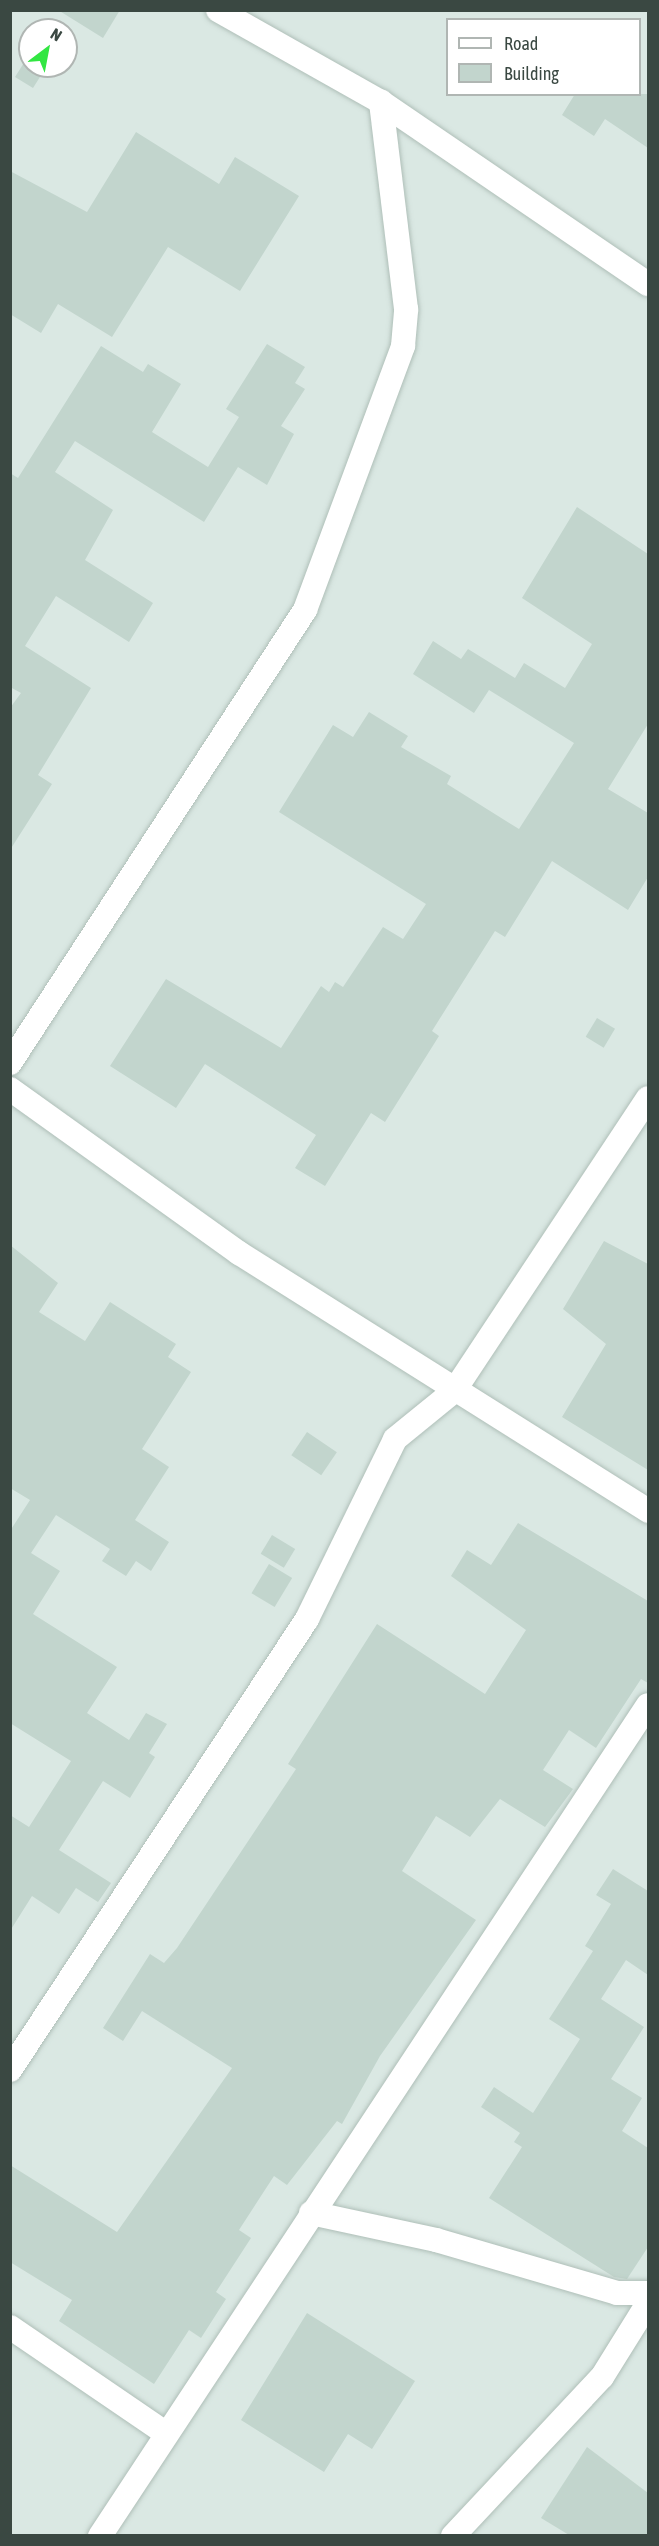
<!DOCTYPE html>
<html>
<head>
<meta charset="utf-8">
<style>
	body { margin:0 }
	#map { position:relative; width:659px; height:2546px; overflow:hidden; background:#ecf4f1; font-family:"Asap Condensed",sans-serif }
	div>[style] { position:absolute }
	.residential>* { inset:0; background:#dae8e3 }
	.building>* { inset:0; background:#c2d5cd; transform-origin:0 0 }
	.roads { filter:drop-shadow(0 0 2px #afbfb8) drop-shadow(0 0 2px #afbfb8) }
	.street>* { height:24px; margin:-12px; padding:0 12px; transform-origin:12px; border-radius:12px; background:#fff }
	span { translate:-50% -50%; white-space:nowrap; text-align:center; line-height:1.15; -webkit-text-stroke:4.5px #fff; paint-order:stroke }
	.frame { position:absolute; inset:0; border:12px solid #3a4842; pointer-events:none }
	.legend { position:absolute; left:446px; top:18px; width:195px; height:78px; box-sizing:border-box; background:#fff; border:2px solid #b0b6b3; margin:0; padding:8px 10px; list-style:none; font-size:18px; color:#3a4842 }
	.legend li { display:flex; align-items:center; gap:12px; height:30px }
	.legend b { width:30px; border:2px solid #b0b6b3 }
	.north { position:absolute; left:18px; top:18px; width:60px; height:60px; box-sizing:border-box; background:#fff; border:2px solid #b0b6b3; border-radius:50%; rotate:32deg; font-size:16px; font-weight:700; line-height:24px; text-align:center; color:#3a4842 }
	.north::after { content:''; display:block; margin:auto; width:21px; height:27px; background:#32e642; clip-path:polygon(50% 0,100% 100%,50% 72%,0 100%) }
</style>
</head>
<body>
<div id="map">
	<div class="residential">
		<i style="clip-path:polygon(evenodd,11px 11px,648px 11px,648px 2535px,11px 2535px,11px 11px,448px 20px,640px 20px,640px 94px,448px 94px,448px 20px,11px 11px,30px 30px,66px 30px,66px 66px,30px 66px,30px 30px)"></i>
	</div>
	<div class="building">
		<i style="clip-path:polygon(58px 10px,120px 10px,103px 38px)"></i>
		<i style="clip-path:polygon(27px 58px,30px 66px,45px 69px,33px 88px,15px 77px)"></i>
		<i style="clip-path:polygon(575px 94px,648px 94px,648px 148px,605px 119px,594px 136px,562px 115px)"></i>
		<i style="clip-path:polygon(136px 132px,219px 184px,235px 157px,299px 196px,240px 291px,168px 247px,112px 337px,58px 304px,41px 333px,10px 314px,10px 171px,87px 212px)"></i>
		<i style="clip-path:polygon(267px 344px,305px 367px,295px 383px,305px 389px,281px 426px,294px 434px,267px 485px,238px 467px,204px 522px,75px 441px,55px 472px,113px 510px,85px 560px,153px 603px,129px 642px,56px 596px,25px 646px,91px 688px,38px 775px,52px 784px,10px 850px,10px 708px,21px 693px,10px 687px,10px 473px,18px 478px,101px 346px,143px 372px,148px 364px,181px 384px,152px 432px,208px 467px,239px 417px,226px 409px)"></i>
		<i style="clip-path:polygon(577px 507px,648px 554px,648px 724px,608px 789px,648px 813px,648px 877px,628px 910px,552px 861px,505px 937px,495px 931px,432px 1031px,439px 1036px,385px 1122px,371px 1113px,325px 1186px,295px 1168px,316px 1135px,205px 1064px,176px 1108px,110px 1066px,166px 979px,281px 1048px,321px 986px,329px 992px,335px 982px,343px 987px,383px 927px,403px 939px,426px 904px,279px 812px,333px 725px,353px 737px,369px 712px,408px 736px,401px 747px,451px 776px,447px 784px,519px 829px,574px 743px,489px 690px,474px 713px,413px 674px,433px 641px,461px 659px,468px 649px,515px 678px,524px 663px,565px 688px,592px 644px,522px 598px)"></i>
		<i style="left:597px;top:1018px;width:21px;height:22px;rotate:31deg"></i>
		<i style="clip-path:polygon(604px 1241px,648px 1264px,648px 1470px,562px 1417px,606px 1344px,563px 1309px)"></i>
		<i style="clip-path:polygon(10px 1245px,58px 1283px,39px 1312px,85px 1341px,110px 1302px,176px 1344px,168px 1357px,191px 1372px,142px 1449px,169px 1467px,135px 1520px,169px 1542px,151px 1571px,136px 1561px,126px 1576px,102px 1561px,110px 1549px,56px 1515px,31px 1553px,60px 1571px,33px 1614px,117px 1667px,87px 1713px,129px 1740px,146px 1713px,167px 1724px,149px 1753px,155px 1757px,130px 1798px,103px 1781px,59px 1850px,111px 1883px,98px 1902px,76px 1888px,59px 1914px,32px 1896px,10px 1931px,10px 1815px,29px 1827px,71px 1761px,10px 1723px,10px 1531px,30px 1500px,10px 1488px)"></i>
		<i style="left:307px;top:1432px;width:36px;height:28px;rotate:34deg"></i>
		<i style="clip-path:polygon(518px 1523px,648px 1601px,648px 1683px,641px 1679px,596px 1748px,569px 1730px,543px 1770px,573px 1789px,545px 1827px,500px 1799px,470px 1837px,436px 1816px,402px 1871px,476px 1920px,380px 2056px,342px 2124px,337px 2121px,287px 2185px,274px 2176px,239px 2230px,251px 2238px,216px 2292px,226px 2299px,201px 2338px,189px 2330px,154px 2384px,59px 2321px,72px 2300px,10px 2262px,10px 2165px,117px 2232px,232px 2068px,142px 2011px,123px 2041px,103px 2028px,150px 1954px,164px 1963px,177px 1948px,296px 1769px,288px 1764px,377px 1624px,485px 1694px,526px 1630px,451px 1576px,467px 1550px,491px 1565px)"></i>
		<i style="left:272px;top:1535px;width:27px;height:22px;rotate:31deg"></i>
		<i style="left:269px;top:1564px;width:27px;height:34px;rotate:31deg"></i>
		<i style="clip-path:polygon(613px 1869px,648px 1891px,648px 1975px,626px 1960px,601px 1999px,644px 2027px,611px 2079px,642px 2098px,622px 2131px,648px 2148px,648px 2247px,627px 2279px,614px 2277px,489px 2198px,522px 2147px,514px 2142px,520px 2133px,481px 2107px,494px 2087px,533px 2113px,580px 2039px,549px 2019px,593px 1951px,585px 1946px,611px 1904px,596px 1895px)"></i>
		<i style="clip-path:polygon(307px 2313px,415px 2381px,372px 2449px,348px 2434px,324px 2472px,241px 2420px)"></i>
		<i style="clip-path:polygon(587px 2447px,648px 2493px,648px 2535px,569px 2535px,541px 2518px)"></i>
	</div>
	<div class="roads">
		<div class="street">
			<i style="left:381px;top:102px;width:323px;rotate:34.3deg"></i>
			<i style="left:10px;top:1063px;width:541px;rotate:-56.93deg"></i>
			<i style="left:305px;top:610px;width:282px;rotate:-69.6deg"></i>
			<i style="left:403px;top:346px;width:37px;rotate:-85deg"></i>
			<i style="left:406px;top:309px;width:209px;rotate:-96.9deg"></i>
			<i style="left:381px;top:102px;width:187px;rotate:-150.6deg"></i>
			<i style="left:10px;top:1089px;width:282px;rotate:35.6deg"></i>
			<i style="left:239px;top:1253px;width:484px;rotate:32.2deg"></i>
			<i style="left:10px;top:2070px;width:540px;rotate:-56.63deg"></i>
			<i style="left:307px;top:1619px;width:200px;rotate:-63.9deg"></i>
			<i style="left:395px;top:1439px;width:76px;rotate:-39.1deg"></i>
			<i style="left:454px;top:1391px;width:351px;rotate:-56.5deg"></i>
			<i style="left:311px;top:2213px;width:128px;rotate:12.2deg"></i>
			<i style="left:436px;top:2240px;width:189px;rotate:16.3deg"></i>
			<i style="left:617px;top:2293px;width:31px"></i>
			<i style="left:10px;top:2327px;width:186px;rotate:34.3deg"></i>
			<i style="left:100px;top:2536px;width:995px;rotate:-56.6deg"></i>
			<i style="left:453px;top:2536px;width:218px;rotate:-46.9deg"></i>
			<i style="left:602px;top:2377px;width:87px;rotate:-58.1deg"></i>
		</div>
	</div>
	<div class="frame"></div>
	<ul class="legend">
	<li><b style="height:8px;background:#fff"></b>Road</li>
	<li><b style="height:16px;background:#c2d5cd"></b>Building</li>
	</ul>
	<div class="north">N</div>
</div>
</body>
</html>
